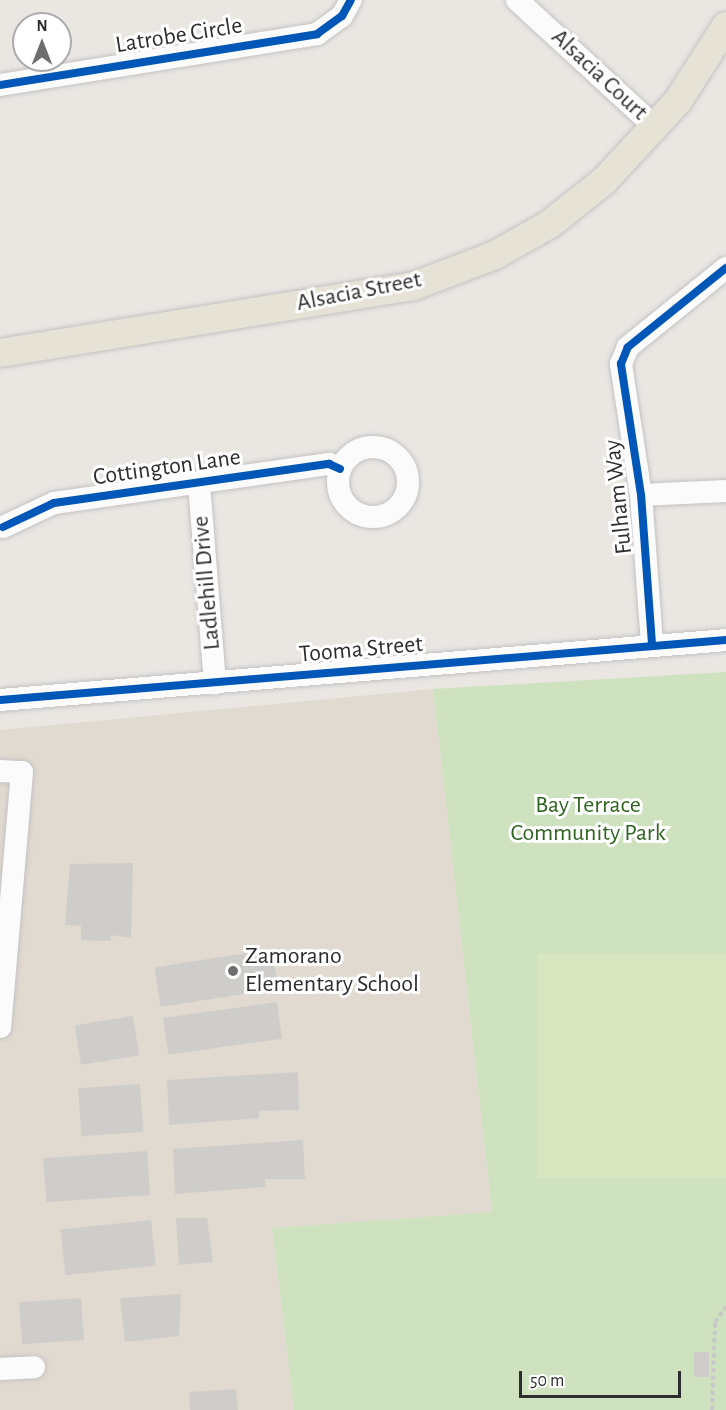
<!DOCTYPE html>
<html>
<head>
<meta charset="utf-8">
<style>
	body { margin:0 }
	#map { position:relative; width:726px; height:1410px; overflow:hidden; background:#eae7e3; font-family:"Alegreya Sans",sans-serif }
	div>[style] { position:absolute }
	.education>* { inset:0; background:#e1dad0 }
	.green>* { inset:0; background:#cee2bf }
	.pitch>* { inset:0; background:#d7e6be; transform-origin:0 0 }
	.building>* { inset:0; background:#cfcdca; transform-origin:0 0 }
	.path>* { height:4px; margin-top:-2px; transform-origin:0; background:repeating-linear-gradient(90deg,#c8c8c8 0 4.5px,transparent 0 7.5px) }
	.roads { filter:drop-shadow(0 0 2px #c4c3c3) drop-shadow(0 0 2px #c4c3c3) }
	.minor>* { height:22px; margin:-11px; padding:0 11px; transform-origin:11px; border-radius:11px; background:#fcfbfb }
	.minor>.ring { margin:-11px; padding:0; box-sizing:content-box; background:none; border:22px solid #fcfbfb; border-radius:50% }
	.major>* { height:28px; margin:-14px; padding:0 14px; transform-origin:14px; border-radius:14px; background:#e6e2d6 }
	.cycleway>* { height:8px; margin:-4px; padding:0 4px; transform-origin:4px; border-radius:4px; background:#0057b8 }
	.dots>* { width:16px; height:16px; translate:-50% -50%; box-sizing:border-box; border:3px solid #fff; border-radius:50% }
	span { translate:-50% -50%; white-space:nowrap; text-align:center; line-height:1.15; -webkit-text-stroke:6px #fff; paint-order:stroke }
	.street-label { font-size:24px; color:#2d2d2d }
	.park-label { font-size:24px; color:#306521 }
	.poi-label { font-size:24px; color:#2d2d2d }
	.left { translate:0 -50%; text-align:left }
	.north { position:absolute; left:12px; top:12px; width:60px; height:60px; box-sizing:border-box; background:#fff; border:2px solid #ababab; border-radius:50%; rotate:0deg; font-size:16px; font-weight:700; line-height:24px; text-align:center; color:#2d2d2d }
	.north::after { content:''; display:block; margin:auto; width:21px; height:27px; background:#6f6e6d; clip-path:polygon(50% 0,100% 100%,50% 72%,0 100%) }
	.scale { position:absolute; left:519px; top:1371px; width:162px; height:27px; box-sizing:border-box; border:3px solid #2d2d2d; border-top:0; padding-left:8px; font-size:18px; line-height:21px; white-space:nowrap; color:#2d2d2d; -webkit-text-stroke:4px #fff; paint-order:stroke }
</style>
</head>
<body>
<div id="map">
	<div class="education">
		<i style="clip-path:polygon(433px 689px,492px 1212px,272px 1228px,294px 1410px,0 1410px,0 730px)"></i>
	</div>
	<div class="green">
		<i style="clip-path:polygon(726px 672px,726px 1410px,294px 1410px,272px 1228px,492px 1212px,433px 689px)"></i>
	</div>
	<div class="pitch">
		<i style="left:726px;top:954px;width:224px;height:189px;rotate:90deg"></i>
	</div>
	<div class="building">
		<i style="clip-path:polygon(133px 863px,131px 938px,111px 935px,111px 941px,81px 940px,81px 926px,65px 925px,70px 864px)"></i>
		<i style="left:272px;top:949px;width:40px;height:119px;rotate:81deg"></i>
		<i style="left:277px;top:1002px;width:37px;height:115px;rotate:82deg"></i>
		<i style="left:133px;top:1016px;width:40px;height:59px;rotate:81deg"></i>
		<i style="clip-path:polygon(298px 1072px,299px 1110px,259px 1111px,259px 1118px,169px 1125px,167px 1080px)"></i>
		<i style="left:140px;top:1084px;width:48px;height:62px;rotate:86deg"></i>
		<i style="clip-path:polygon(303px 1140px,305px 1179px,265px 1179px,265px 1187px,175px 1194px,173px 1149px)"></i>
		<i style="left:147px;top:1151px;width:44px;height:104px;rotate:86deg"></i>
		<i style="clip-path:polygon(176px 1218px,207px 1218px,213px 1262px,179px 1265px)"></i>
		<i style="left:151px;top:1220px;width:46px;height:91px;rotate:84deg"></i>
		<i style="clip-path:polygon(181px 1294px,179px 1336px,125px 1342px,120px 1298px)"></i>
		<i style="left:81px;top:1298px;width:42px;height:62px;rotate:86deg"></i>
		<i style="left:694px;top:1352px;width:15px;height:25px"></i>
		<i style="clip-path:polygon(236px 1389px,238px 1410px,190px 1410px,189px 1392px)"></i>
	</div>
	<div class="path">
		<i style="left:712px;top:1410px;width:88px;rotate:-88deg"></i>
		<i style="left:715px;top:1322px;width:19px;rotate:-54deg"></i>
	</div>
	<div class="roads">
		<div class="minor">
			<i style="left:517px;top:0;width:188px;rotate:42.6deg"></i>
			<i style="left:0;top:85px;width:321px;rotate:-9.1deg"></i>
			<i style="left:317px;top:34px;width:31px;rotate:-36deg"></i>
			<i style="left:342px;top:16px;width:18px;rotate:-61deg"></i>
			<i class="ring" style="left:338px;top:447px;width:48px;height:48px"></i>
			<i style="left:199px;top:484px;width:200px;rotate:85.4deg"></i>
			<i style="left:641px;top:495px;width:85px;rotate:-2.7deg"></i>
			<i style="left:3px;top:527px;width:56px;rotate:-25.2deg"></i>
			<i style="left:54px;top:503px;width:278px;rotate:-8.1deg"></i>
			<i style="left:329px;top:464px;width:12px;rotate:24deg"></i>
			<i style="left:652px;top:644px;width:149px;rotate:-94.2deg"></i>
			<i style="left:641px;top:495px;width:133px;rotate:-98.7deg"></i>
			<i style="left:621px;top:364px;width:18px;rotate:-68deg"></i>
			<i style="left:628px;top:347px;width:126px;rotate:-38.9deg"></i>
			<i style="left:0;top:700px;width:728px;rotate:-4.72deg"></i>
			<i style="left:0;top:771px;width:22px;rotate:3deg"></i>
			<i style="left:22px;top:772px;width:256px;rotate:94.9deg"></i>
			<i style="left:0;top:1369px;width:34px;rotate:-3deg"></i>
		</div>
		<div class="major">
			<i style="left:0;top:353px;width:419px;rotate:-9.2deg"></i>
			<i style="left:414px;top:286px;width:87px;rotate:-20.9deg"></i>
			<i style="left:495px;top:255px;width:63px;rotate:-29.4deg"></i>
			<i style="left:550px;top:224px;width:69px;rotate:-38.5deg"></i>
			<i style="left:604px;top:181px;width:109px;rotate:-47.2deg"></i>
			<i style="left:678px;top:101px;width:89px;rotate:-57.4deg"></i>
		</div>
	</div>
	<div class="cycleway">
		<i style="left:0;top:85px;width:321px;rotate:-9.1deg"></i>
		<i style="left:317px;top:34px;width:31px;rotate:-36deg"></i>
		<i style="left:342px;top:16px;width:18px;rotate:-61deg"></i>
		<i style="left:3px;top:527px;width:56px;rotate:-25.2deg"></i>
		<i style="left:54px;top:503px;width:278px;rotate:-8.1deg"></i>
		<i style="left:329px;top:464px;width:12px;rotate:24deg"></i>
		<i style="left:652px;top:644px;width:149px;rotate:-94.2deg"></i>
		<i style="left:641px;top:495px;width:133px;rotate:-98.7deg"></i>
		<i style="left:621px;top:364px;width:18px;rotate:-68deg"></i>
		<i style="left:628px;top:347px;width:126px;rotate:-38.9deg"></i>
		<i style="left:0;top:700px;width:728px;rotate:-4.72deg"></i>
	</div>
	<div class="dots">
		<i style="left:233px;top:971px;background:#6f6e6d"></i>
	</div>
	<div class="street-label">
		<span style="left:179px;top:36px;rotate:-9deg">Latrobe Circle</span>
		<span style="left:599px;top:75px;rotate:43deg">Alsacia Court</span>
		<span style="left:359px;top:292px;rotate:-11deg">Alsacia Street</span>
		<span style="left:167px;top:468px;rotate:-8deg">Cottington Lane</span>
		<span style="left:619px;top:497px;rotate:-96deg">Fulham Way</span>
		<span style="left:207px;top:583px;rotate:-95deg">Ladlehill Drive</span>
		<span style="left:361px;top:650px;rotate:-5deg">Tooma Street</span>
	</div>
	<div class="park-label">
		<span style="left:588px;top:820px">Bay Terrace<br>Community Park</span>
	</div>
	<div class="poi-label">
		<span class="left" style="left:245px;top:971px">Zamorano<br>Elementary School</span>
	</div>
	<div class="north">N</div>
	<div class="scale">50 m</div>
</div>
</body>
</html>
